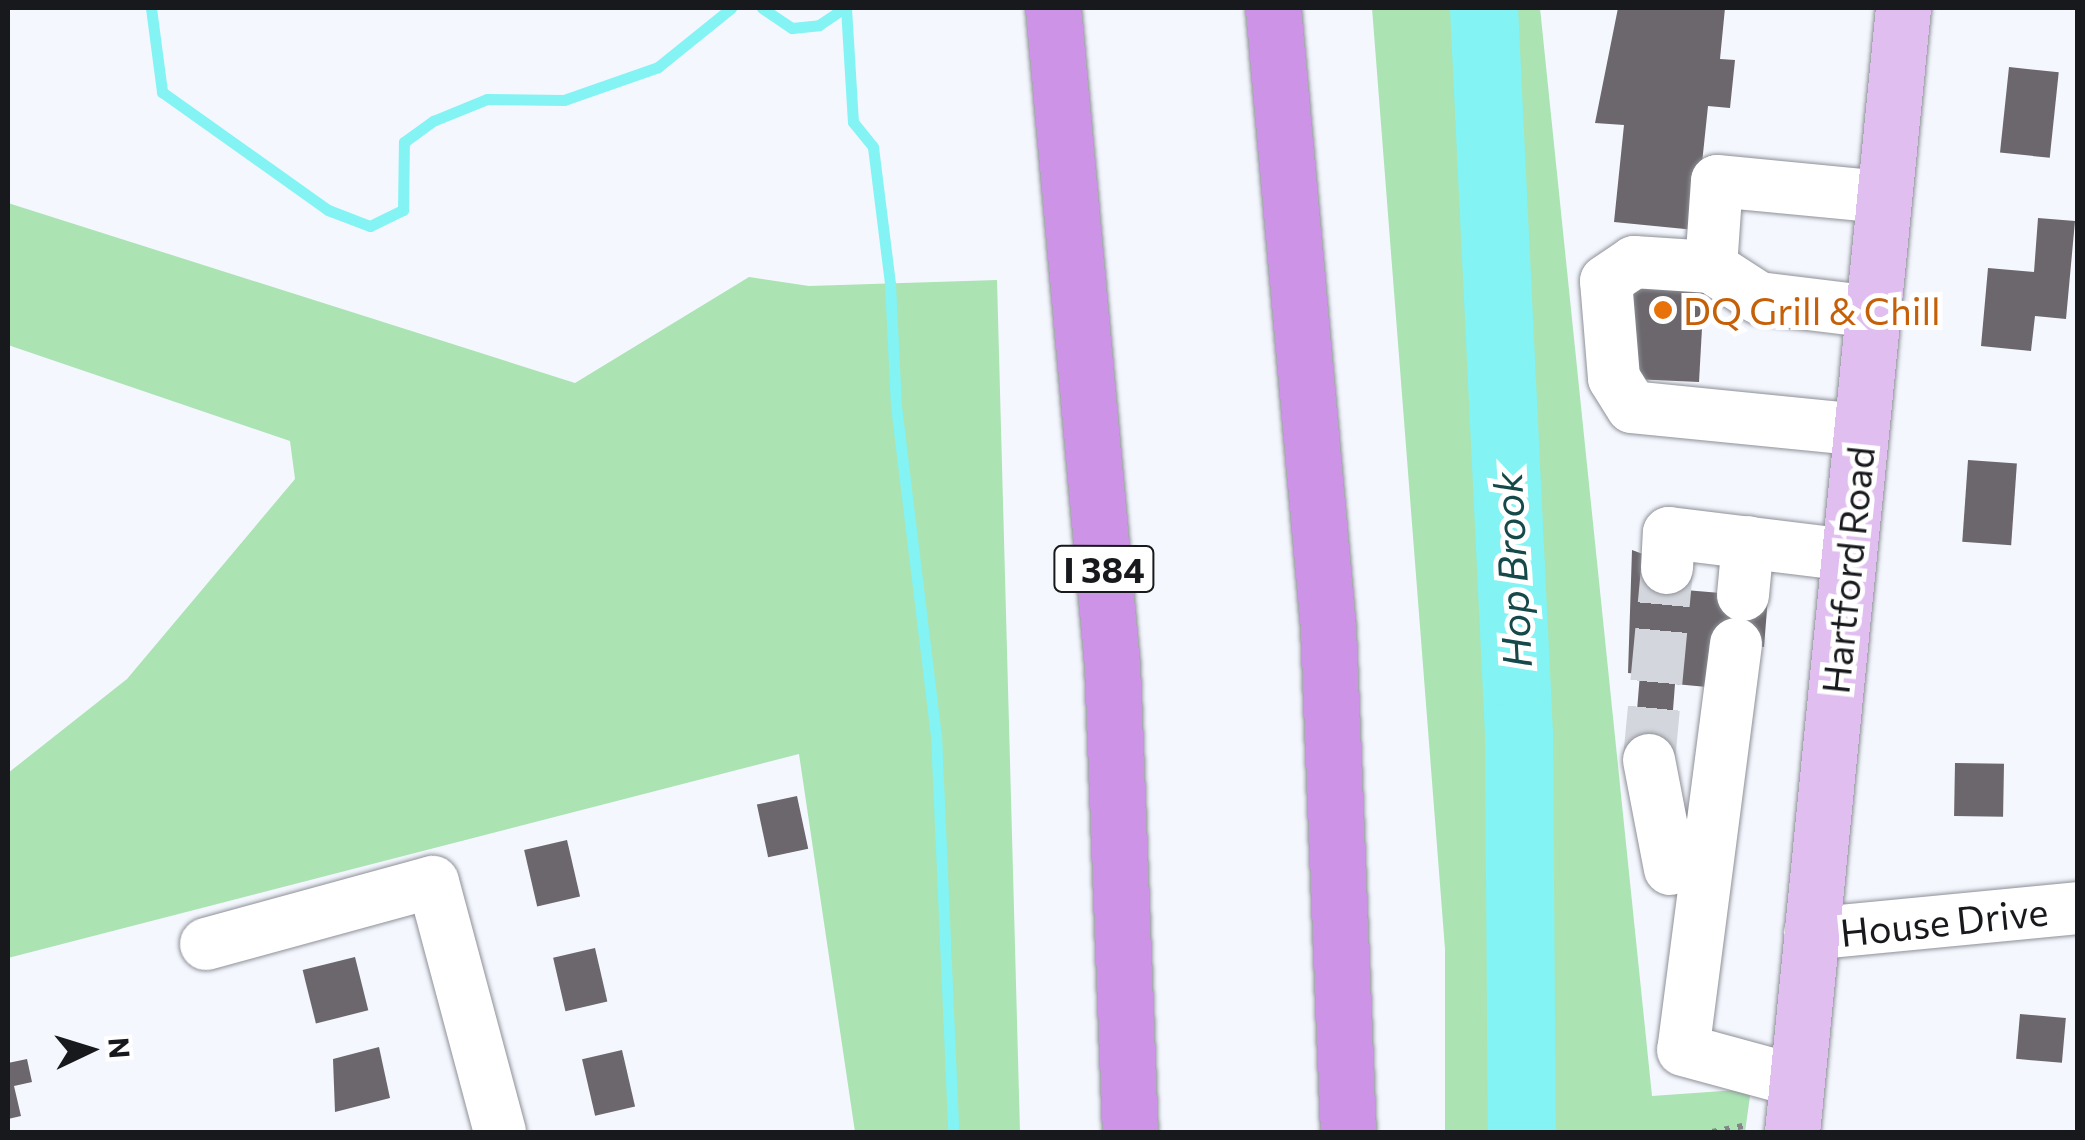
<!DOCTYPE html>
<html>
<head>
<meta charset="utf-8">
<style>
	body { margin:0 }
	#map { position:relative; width:2085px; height:1140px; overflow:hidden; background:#f4f7fe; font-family:Commissioner,sans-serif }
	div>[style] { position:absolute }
	.green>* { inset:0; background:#abe3b3 }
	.stream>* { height:11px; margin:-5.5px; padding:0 5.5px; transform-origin:5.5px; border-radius:5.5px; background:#83f3f4 }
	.river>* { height:68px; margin:-34px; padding:0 34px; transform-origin:34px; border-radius:34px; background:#83f3f4 }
	.building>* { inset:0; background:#6b676c; transform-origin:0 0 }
	.minor-tunnel>* { height:52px; margin-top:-26px; transform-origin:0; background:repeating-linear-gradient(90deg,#d3d6dc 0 52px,transparent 0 78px) }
	.path>* { height:6px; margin-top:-3px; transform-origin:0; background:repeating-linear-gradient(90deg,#828489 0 5px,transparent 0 13px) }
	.roads { filter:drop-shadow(0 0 2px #8e9097) drop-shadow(0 0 2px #8e9097) }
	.minor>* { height:52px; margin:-26px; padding:0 26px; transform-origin:26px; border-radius:26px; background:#fff }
	.major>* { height:55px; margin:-27.5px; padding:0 27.5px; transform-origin:27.5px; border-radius:27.5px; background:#e1bef0 }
	.highway>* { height:55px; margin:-27.5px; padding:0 27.5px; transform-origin:27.5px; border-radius:27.5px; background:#cd93e6 }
	.dots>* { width:28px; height:28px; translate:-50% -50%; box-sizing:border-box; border:5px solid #fff; border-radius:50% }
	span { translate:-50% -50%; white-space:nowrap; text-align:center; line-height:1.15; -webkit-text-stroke:10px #fff; paint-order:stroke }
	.shield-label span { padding:2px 8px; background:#fff; border:2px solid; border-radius:8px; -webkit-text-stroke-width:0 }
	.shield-label { font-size:35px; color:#18191c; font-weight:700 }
	.food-label { font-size:38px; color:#c56008 }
	.left { translate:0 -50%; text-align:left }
	.street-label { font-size:38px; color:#18191c }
	.water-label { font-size:40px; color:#164949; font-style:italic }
	.frame { position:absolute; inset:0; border:10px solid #18191c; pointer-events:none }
	.north { position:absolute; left:40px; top:1000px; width:100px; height:100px; -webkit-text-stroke:8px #fff; paint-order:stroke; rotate:86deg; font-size:28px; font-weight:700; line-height:40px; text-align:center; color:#18191c }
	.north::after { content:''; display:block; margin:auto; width:35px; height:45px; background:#18191c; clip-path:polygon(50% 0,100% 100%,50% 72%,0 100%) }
</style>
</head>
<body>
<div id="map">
	<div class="green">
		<i style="clip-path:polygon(1372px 8px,1540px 8px,1652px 1096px,1751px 1089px,1745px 1132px,1445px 1132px,1445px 949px)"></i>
		<i style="clip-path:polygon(8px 203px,575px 383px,749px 277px,809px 286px,997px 280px,1020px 1132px,855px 1132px,799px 754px,8px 958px,8px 773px,127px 679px,295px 479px,290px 441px,8px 345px)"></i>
	</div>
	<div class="stream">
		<i style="left:151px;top:8px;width:85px;rotate:82.5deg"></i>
		<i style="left:162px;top:92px;width:204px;rotate:35.4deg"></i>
		<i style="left:328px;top:210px;width:45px;rotate:20.9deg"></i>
		<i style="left:370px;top:226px;width:37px;rotate:-26deg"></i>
		<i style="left:403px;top:210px;width:68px;rotate:-89.2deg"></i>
		<i style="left:404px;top:142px;width:36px;rotate:-36deg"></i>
		<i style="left:433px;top:121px;width:58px;rotate:-22.2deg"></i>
		<i style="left:487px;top:99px;width:77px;rotate:0.7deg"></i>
		<i style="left:564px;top:100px;width:100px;rotate:-19.3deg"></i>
		<i style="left:658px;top:67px;width:94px;rotate:-38.9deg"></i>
		<i style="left:762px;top:8px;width:36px;rotate:34deg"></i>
		<i style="left:792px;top:28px;width:27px;rotate:-6deg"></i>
		<i style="left:819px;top:25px;width:30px;rotate:-34deg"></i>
		<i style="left:846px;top:8px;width:114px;rotate:86.5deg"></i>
		<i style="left:853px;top:122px;width:32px;rotate:51deg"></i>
		<i style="left:873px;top:147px;width:138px;rotate:82.9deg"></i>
		<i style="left:890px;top:284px;width:122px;rotate:87.2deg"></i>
		<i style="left:896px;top:406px;width:331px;rotate:83.1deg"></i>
		<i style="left:936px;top:735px;width:397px;rotate:87.5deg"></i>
	</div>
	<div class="river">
		<i style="left:1484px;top:8px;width:727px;rotate:87.24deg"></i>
		<i style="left:1519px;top:734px;width:398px;rotate:89.6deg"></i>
	</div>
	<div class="building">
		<i style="clip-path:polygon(1618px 8px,1725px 8px,1720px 59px,1735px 60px,1730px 108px,1708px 106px,1695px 230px,1614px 222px,1624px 125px,1595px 123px)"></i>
		<i style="left:2009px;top:67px;width:50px;height:86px;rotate:6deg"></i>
		<i style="clip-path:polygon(2038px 218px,2075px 221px,2066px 319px,2035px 316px,2031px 351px,1981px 346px,1988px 268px,2034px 272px)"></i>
		<i style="clip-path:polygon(1625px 270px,1705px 274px,1699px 382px,1632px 379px)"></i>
		<i style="left:1968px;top:460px;width:49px;height:82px;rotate:4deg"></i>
		<i style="clip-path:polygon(1632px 550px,1686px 570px,1685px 590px,1768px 597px,1764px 647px,1710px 642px,1707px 687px,1675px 684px,1669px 762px,1633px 759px,1640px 674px,1628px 673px)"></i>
		<i style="left:1955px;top:763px;width:49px;height:53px;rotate:1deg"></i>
		<i style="left:797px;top:796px;width:54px;height:41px;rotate:78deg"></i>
		<i style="left:567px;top:840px;width:58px;height:44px;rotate:77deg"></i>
		<i style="left:595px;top:948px;width:55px;height:43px;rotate:77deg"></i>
		<i style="left:355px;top:957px;width:55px;height:54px;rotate:76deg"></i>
		<i style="left:2020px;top:1014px;width:46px;height:45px;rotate:5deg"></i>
		<i style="clip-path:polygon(379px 1047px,390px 1098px,335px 1112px,333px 1059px)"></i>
		<i style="left:622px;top:1050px;width:58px;height:41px;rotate:77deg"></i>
		<i style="clip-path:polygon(27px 1059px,32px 1082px,14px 1086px,21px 1116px,8px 1119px,8px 1063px)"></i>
	</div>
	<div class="minor-tunnel">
		<i style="left:1649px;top:760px;width:193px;rotate:-84.6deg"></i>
	</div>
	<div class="path">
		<i style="left:1712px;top:1132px;width:38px;rotate:-11deg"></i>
	</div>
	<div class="roads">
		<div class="minor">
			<i style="left:1711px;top:267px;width:86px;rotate:-86deg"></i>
			<i style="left:1717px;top:181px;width:168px;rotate:5.5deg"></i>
			<i style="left:1862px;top:430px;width:231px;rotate:-174.3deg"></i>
			<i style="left:1632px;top:407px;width:34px;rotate:-122deg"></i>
			<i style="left:1614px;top:378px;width:97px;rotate:-94.7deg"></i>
			<i style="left:1606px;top:281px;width:34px;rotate:-34deg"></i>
			<i style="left:1634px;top:262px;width:77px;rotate:3.7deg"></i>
			<i style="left:1711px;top:267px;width:57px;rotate:32.9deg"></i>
			<i style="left:1759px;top:298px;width:115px;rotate:7deg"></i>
			<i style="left:1667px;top:568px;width:35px;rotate:-87deg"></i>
			<i style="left:1669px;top:533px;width:181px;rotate:7deg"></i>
			<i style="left:1743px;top:595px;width:53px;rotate:-84.6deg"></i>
			<i style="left:1736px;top:644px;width:409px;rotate:97.4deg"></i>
			<i style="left:1683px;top:1050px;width:118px;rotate:15.2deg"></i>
			<i style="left:1649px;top:760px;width:111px;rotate:79.1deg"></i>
			<i style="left:1810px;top:934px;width:269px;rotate:-5.5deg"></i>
			<i style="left:206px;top:944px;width:235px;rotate:-15.3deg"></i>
			<i style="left:433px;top:882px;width:259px;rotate:75deg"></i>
		</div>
		<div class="major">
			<i style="left:1792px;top:1132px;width:1129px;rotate:-84.36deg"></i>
		</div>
		<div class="highway">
			<i style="left:1053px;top:8px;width:660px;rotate:84.87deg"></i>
			<i style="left:1112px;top:665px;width:467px;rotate:87.8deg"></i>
			<i style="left:1273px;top:8px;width:622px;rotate:84.93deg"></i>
			<i style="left:1328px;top:628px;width:504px;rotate:87.73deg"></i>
		</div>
	</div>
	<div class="dots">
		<i style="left:1663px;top:310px;background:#e8710a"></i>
	</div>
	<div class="shield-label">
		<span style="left:1104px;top:569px">I 384</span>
	</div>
	<div class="food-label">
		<span class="left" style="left:1683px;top:310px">DQ Grill &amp; Chill</span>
	</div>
	<div class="street-label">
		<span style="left:1847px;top:570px;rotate:-84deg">Hartford Road</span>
		<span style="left:1944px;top:921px;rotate:-6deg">House Drive</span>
	</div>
	<div class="water-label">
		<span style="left:1511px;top:570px;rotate:-93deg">Hop Brook</span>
	</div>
	<div class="frame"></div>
	<div class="north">N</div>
</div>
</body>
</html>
